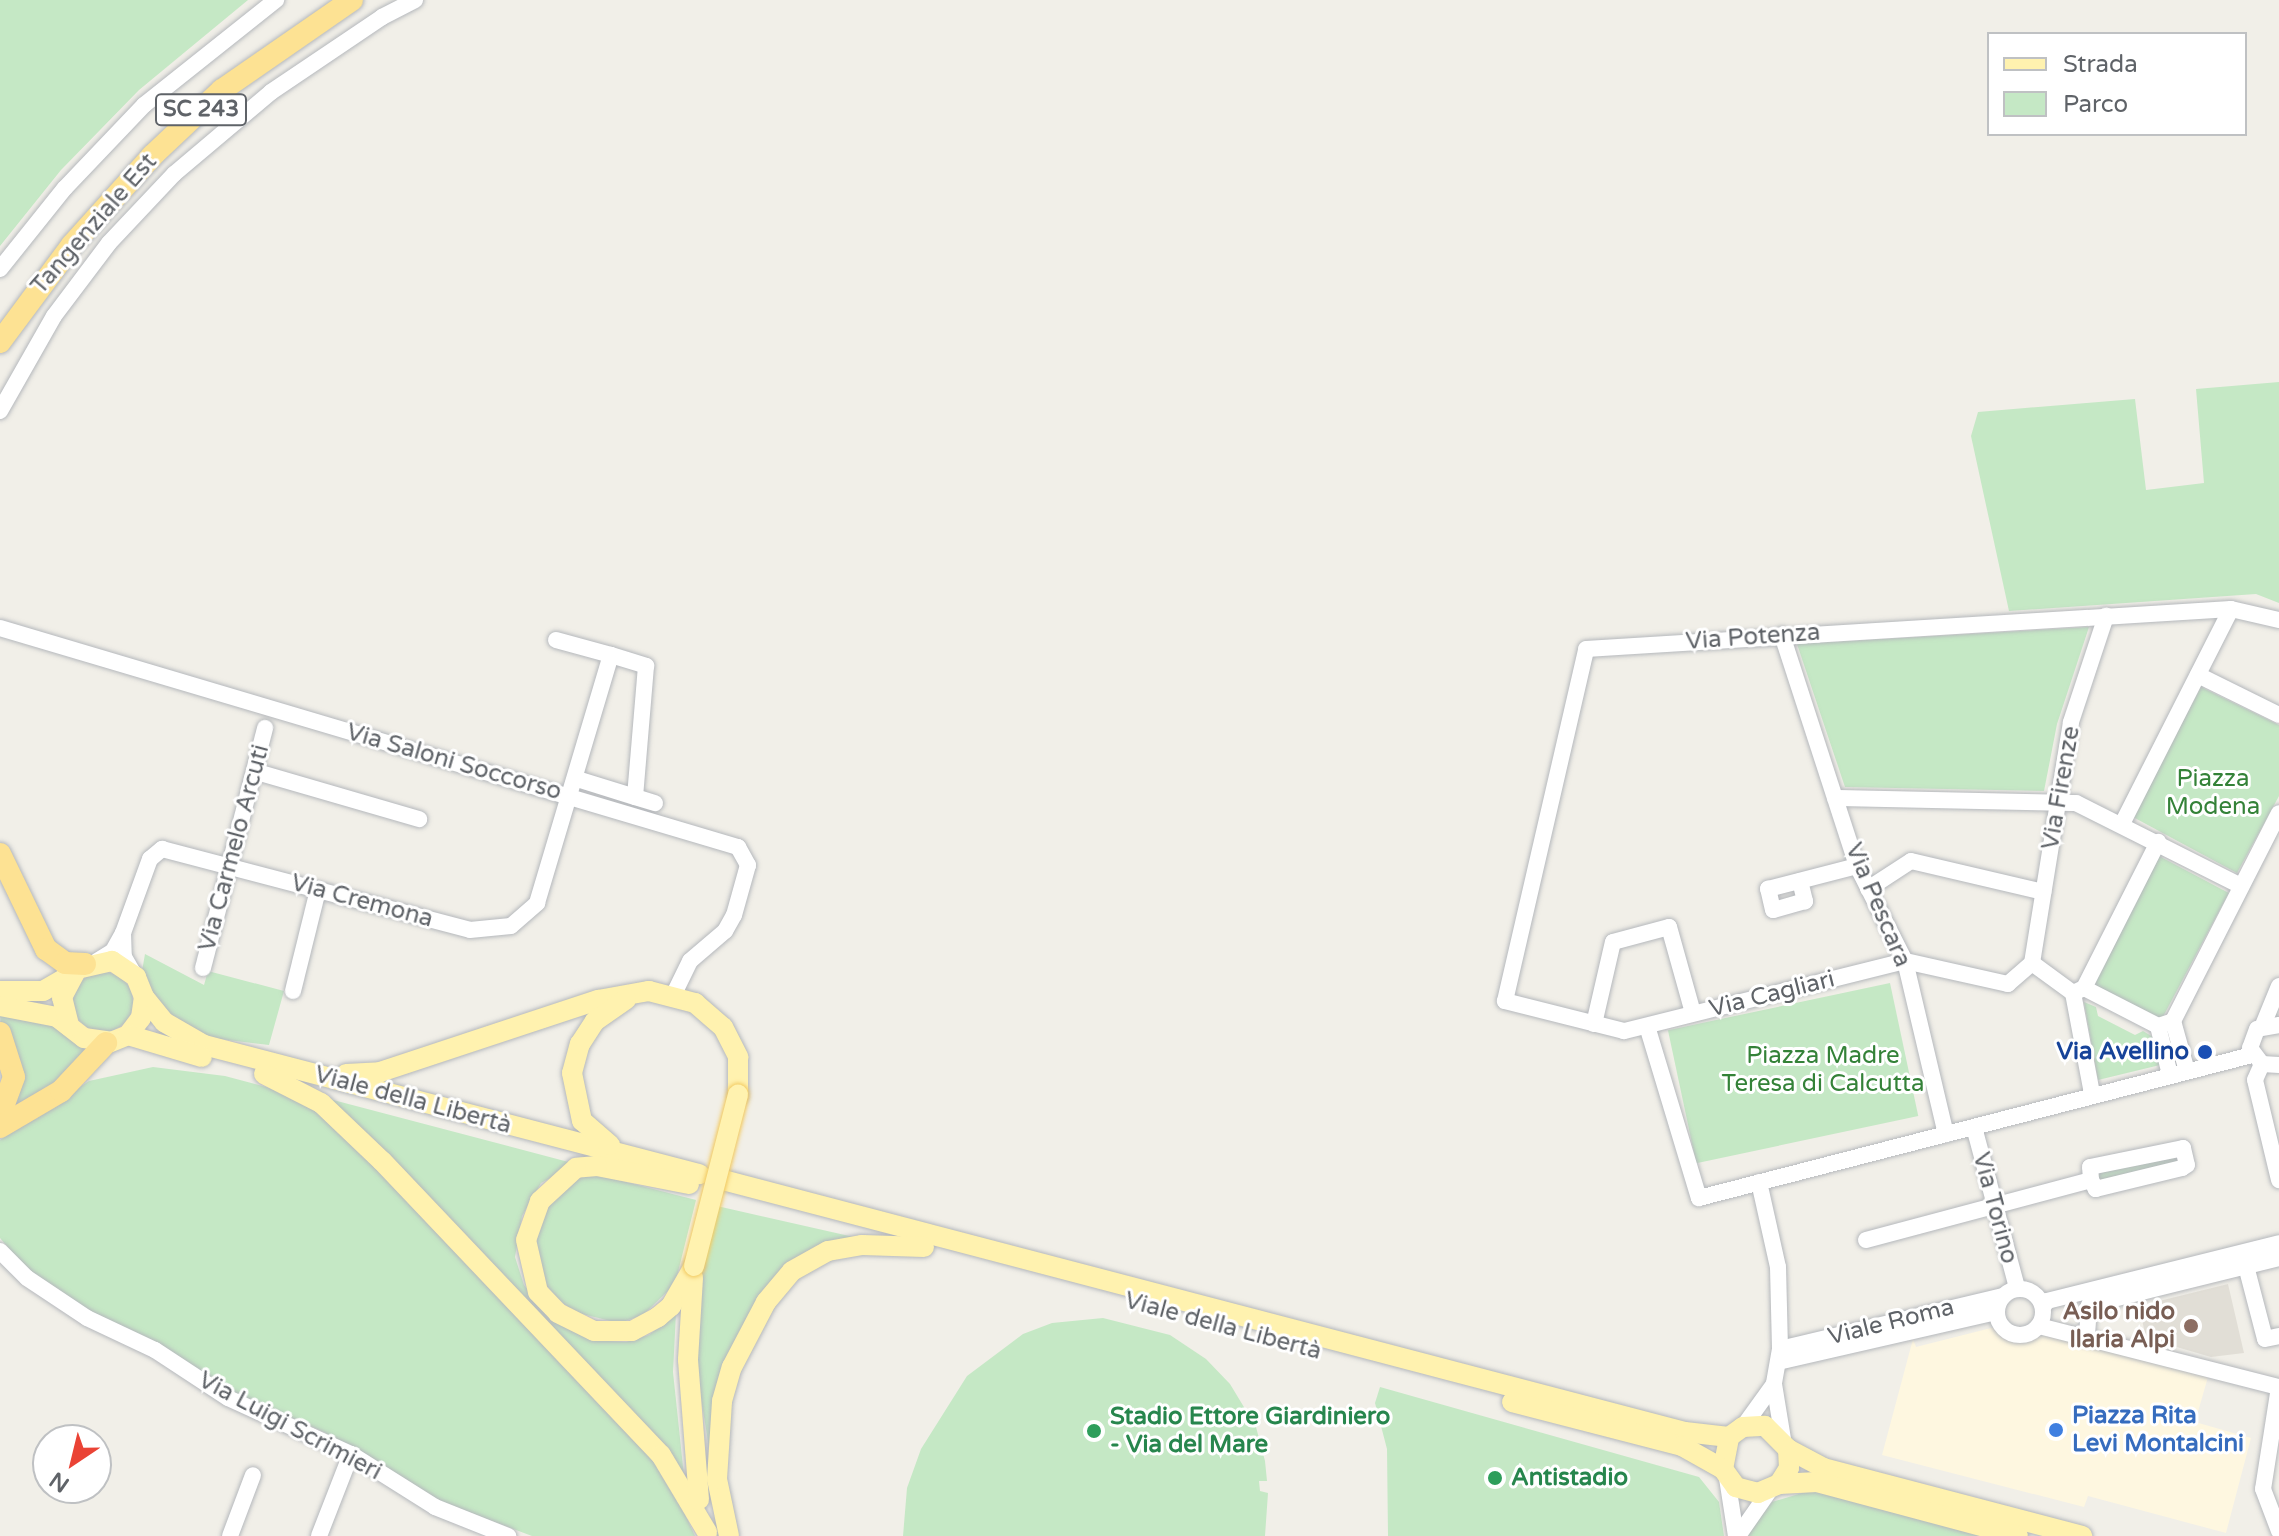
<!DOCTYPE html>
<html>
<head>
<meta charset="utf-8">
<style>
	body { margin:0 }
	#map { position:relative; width:2279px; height:1536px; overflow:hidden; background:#f1efe8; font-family:"Varela Round",sans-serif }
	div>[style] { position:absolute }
	.commercial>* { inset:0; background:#fef7e0 }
	.education>* { inset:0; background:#e1ded6 }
	.green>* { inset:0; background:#c5e8c5; transform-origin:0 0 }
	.round { border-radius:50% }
	.roads { filter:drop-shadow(0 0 2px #b5b8bc) drop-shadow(0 0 2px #b5b8bc) }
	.minor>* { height:16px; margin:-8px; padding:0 8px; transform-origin:8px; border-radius:8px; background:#fff }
	.minor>.ring { margin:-8px; padding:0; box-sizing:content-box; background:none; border:16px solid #fff; border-radius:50% }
	.major>* { height:20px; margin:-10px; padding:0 10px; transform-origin:10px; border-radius:10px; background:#fff2af }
	.highway>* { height:22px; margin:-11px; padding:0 11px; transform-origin:11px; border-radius:11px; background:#fde293 }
	.bridges { filter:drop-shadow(0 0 2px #f2c960) drop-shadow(0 0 2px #f2c960) }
	.major-bridge>* { height:20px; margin:-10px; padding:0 10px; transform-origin:10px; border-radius:10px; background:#fff2af }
	.dots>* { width:22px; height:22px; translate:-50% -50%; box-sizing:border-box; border:4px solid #fff; border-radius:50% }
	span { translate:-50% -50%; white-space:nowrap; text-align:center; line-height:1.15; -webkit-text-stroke:6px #fff; paint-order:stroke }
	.shield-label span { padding:2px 6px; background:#fff; border:2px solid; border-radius:6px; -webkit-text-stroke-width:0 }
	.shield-label { font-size:22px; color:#5f6368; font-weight:700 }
	.street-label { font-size:24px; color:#5f6368 }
	.park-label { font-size:24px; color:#348238 }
	.transit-label { font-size:24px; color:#164399; font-weight:700 }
	.right { translate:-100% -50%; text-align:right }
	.education-label { font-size:24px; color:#785e54; font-weight:700 }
	.shop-label { font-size:24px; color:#366cbe; font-weight:700 }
	.left { translate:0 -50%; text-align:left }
	.leisure-label { font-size:24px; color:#27864d; font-weight:700 }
	.legend { position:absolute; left:1987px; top:32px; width:260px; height:104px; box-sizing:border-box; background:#fff; border:2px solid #bfc1c3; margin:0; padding:10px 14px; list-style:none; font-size:24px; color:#5f6368 }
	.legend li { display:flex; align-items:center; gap:16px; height:40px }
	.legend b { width:40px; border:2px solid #bfc1c3 }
	.north { position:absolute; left:32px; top:1424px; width:80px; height:80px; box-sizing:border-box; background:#fff; border:2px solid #bfc1c3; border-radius:50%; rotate:215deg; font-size:22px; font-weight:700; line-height:32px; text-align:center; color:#5f6368 }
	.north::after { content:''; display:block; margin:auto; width:28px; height:36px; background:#ea4335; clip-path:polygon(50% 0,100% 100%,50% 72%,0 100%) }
</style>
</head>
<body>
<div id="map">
	<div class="commercial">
		<i style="clip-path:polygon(1995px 1327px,2015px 1340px,2043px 1333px,2208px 1377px,2195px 1422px,2251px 1438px,2226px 1533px,2088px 1496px,2084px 1507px,1882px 1455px,1913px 1339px,1916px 1347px)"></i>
	</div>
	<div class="education">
		<i style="clip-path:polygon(2228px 1284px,2244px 1353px,2211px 1357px,2156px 1341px,2156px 1336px,2146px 1338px,2139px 1306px)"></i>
	</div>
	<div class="green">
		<i style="clip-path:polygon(0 0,248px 0,139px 90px,61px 170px,0 246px)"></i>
		<i style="clip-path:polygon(2279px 382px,2279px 603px,2256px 594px,2009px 611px,1971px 436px,1978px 412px,2135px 399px,2146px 490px,2204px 483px,2196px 389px)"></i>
		<i style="clip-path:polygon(2089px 627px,2057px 724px,2044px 791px,1845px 787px,1797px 644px)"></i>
		<i style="clip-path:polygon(2201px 687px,2279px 725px,2279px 796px,2237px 873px,2133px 817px)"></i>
		<i style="left:2159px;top:856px;width:79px;height:144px;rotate:28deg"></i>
		<i style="clip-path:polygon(145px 954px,204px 985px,208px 971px,284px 991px,269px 1045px,212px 1038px,156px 1009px,142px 971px)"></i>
		<i class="round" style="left:73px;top:972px;width:60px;height:60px"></i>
		<i style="left:1890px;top:983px;width:136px;height:227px;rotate:78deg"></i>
		<i style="clip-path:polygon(2084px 1002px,2096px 1007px,2098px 1016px,2135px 1035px,2143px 1031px,2153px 1037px,2160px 1065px,2098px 1080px)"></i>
		<i style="clip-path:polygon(0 1011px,54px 1020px,86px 1050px,71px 1070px,6px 1119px)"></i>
		<i style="clip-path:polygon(153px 1067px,225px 1076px,281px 1091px,320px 1110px,666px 1473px,695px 1536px,532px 1536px,426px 1496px,324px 1432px,217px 1385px,91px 1313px,24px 1266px,0 1238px,0 1140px,89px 1081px)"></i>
		<i style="clip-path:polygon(318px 1096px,576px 1164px,541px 1183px,522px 1216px,515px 1257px,524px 1285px,540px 1306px,591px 1340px,626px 1342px,649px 1335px,676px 1313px,673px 1372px,684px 1476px,675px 1459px,505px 1282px)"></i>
		<i style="clip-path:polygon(2175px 1149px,2181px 1161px,2101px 1185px,2096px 1171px)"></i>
		<i style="clip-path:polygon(587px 1172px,696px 1200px,675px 1284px,643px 1315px,619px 1323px,574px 1312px,557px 1298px,543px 1281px,534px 1239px,545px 1202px)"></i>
		<i style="clip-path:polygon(717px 1206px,867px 1240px,762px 1298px,711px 1460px,696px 1367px,696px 1297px)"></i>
		<i style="clip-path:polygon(1103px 1318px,1170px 1335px,1206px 1359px,1230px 1384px,1256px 1427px,1265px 1461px,1267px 1481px,1259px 1481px,1260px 1491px,1268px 1493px,1265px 1536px,903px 1536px,907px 1488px,921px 1449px,967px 1376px,1023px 1334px,1052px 1323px)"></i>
		<i style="clip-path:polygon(1380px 1387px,1699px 1477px,1719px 1502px,1724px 1536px,1388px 1536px,1387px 1449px,1375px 1403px)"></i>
		<i style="clip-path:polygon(1812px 1490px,1997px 1536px,1746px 1536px,1772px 1502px)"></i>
	</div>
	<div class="roads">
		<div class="minor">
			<i style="left:0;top:269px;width:104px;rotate:-51.3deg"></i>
			<i style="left:65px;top:188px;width:115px;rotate:-46.4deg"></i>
			<i style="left:144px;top:105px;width:169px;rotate:-38.5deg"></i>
			<i style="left:0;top:411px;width:109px;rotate:-60.4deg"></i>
			<i style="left:54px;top:316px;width:91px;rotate:-53deg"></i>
			<i style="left:109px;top:243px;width:95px;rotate:-46.7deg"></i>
			<i style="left:174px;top:174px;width:127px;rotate:-40.2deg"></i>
			<i style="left:271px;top:92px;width:134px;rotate:-34deg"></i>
			<i style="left:382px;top:17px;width:37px;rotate:-27deg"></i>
			<i style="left:0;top:628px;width:770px;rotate:16.53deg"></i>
			<i style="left:738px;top:847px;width:21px;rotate:61deg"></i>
			<i style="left:748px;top:865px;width:52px;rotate:105.6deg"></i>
			<i style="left:734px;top:915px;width:18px;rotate:119deg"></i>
			<i style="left:725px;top:931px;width:46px;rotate:139.4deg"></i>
			<i style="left:690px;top:961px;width:37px;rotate:116deg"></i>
			<i style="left:1782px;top:635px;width:243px;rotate:72deg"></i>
			<i style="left:1857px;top:866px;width:106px;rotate:63.2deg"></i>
			<i style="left:1905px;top:961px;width:178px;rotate:76.7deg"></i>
			<i style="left:556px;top:640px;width:57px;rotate:15.3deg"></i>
			<i style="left:2198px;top:675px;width:90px;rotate:26.3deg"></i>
			<i style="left:257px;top:772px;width:169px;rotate:16.2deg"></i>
			<i style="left:635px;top:797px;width:21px;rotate:17deg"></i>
			<i style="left:1835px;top:798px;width:241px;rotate:1.2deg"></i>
			<i style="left:2076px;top:803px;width:185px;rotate:26.7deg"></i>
			<i style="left:2122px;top:824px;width:241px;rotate:-63.1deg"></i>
			<i style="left:1800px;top:881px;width:21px;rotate:76deg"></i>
			<i style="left:1805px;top:901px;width:33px;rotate:164deg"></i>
			<i style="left:1773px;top:910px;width:22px;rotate:-103deg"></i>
			<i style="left:1768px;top:889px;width:92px;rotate:-14.5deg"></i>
			<i style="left:1868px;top:889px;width:51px;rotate:-33.1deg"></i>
			<i style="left:1911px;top:861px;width:136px;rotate:13.2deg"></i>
			<i style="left:123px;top:933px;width:79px;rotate:-70deg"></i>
			<i style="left:150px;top:859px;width:16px;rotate:-40deg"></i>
			<i style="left:162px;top:849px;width:318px;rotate:14.7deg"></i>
			<i style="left:470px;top:930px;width:41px;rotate:-5.6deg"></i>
			<i style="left:511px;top:926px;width:35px;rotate:-41deg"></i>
			<i style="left:537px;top:903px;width:259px;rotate:-73.4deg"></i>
			<i style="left:611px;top:655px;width:37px;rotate:17deg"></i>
			<i style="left:646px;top:666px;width:131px;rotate:94.8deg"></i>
			<i style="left:635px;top:797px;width:61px;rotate:-162.8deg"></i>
			<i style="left:97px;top:961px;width:19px;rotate:-32deg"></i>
			<i style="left:113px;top:951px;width:21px;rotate:-61deg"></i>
			<i style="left:123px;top:933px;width:24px;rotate:88deg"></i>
			<i style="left:124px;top:957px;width:20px;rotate:60deg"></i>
			<i style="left:2032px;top:963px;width:32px;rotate:139deg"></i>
			<i style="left:2008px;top:984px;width:106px;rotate:-167.4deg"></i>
			<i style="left:1905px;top:961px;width:290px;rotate:166deg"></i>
			<i style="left:1624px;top:1031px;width:123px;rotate:-165.9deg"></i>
			<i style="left:1505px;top:1001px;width:361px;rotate:-77deg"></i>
			<i style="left:1586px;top:649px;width:646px;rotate:-3.55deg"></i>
			<i style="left:2231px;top:609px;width:49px;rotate:12.9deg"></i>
			<i style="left:2032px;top:963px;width:244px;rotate:-80.8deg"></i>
			<i style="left:2071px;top:722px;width:112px;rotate:-71.7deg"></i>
			<i style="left:2032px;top:963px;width:51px;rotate:36.2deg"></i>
			<i style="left:2073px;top:993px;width:103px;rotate:79.3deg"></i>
			<i style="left:203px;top:968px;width:248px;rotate:-75.5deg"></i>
			<i style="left:2084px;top:988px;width:83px;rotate:27.2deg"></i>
			<i style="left:2158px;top:1026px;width:16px;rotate:-18deg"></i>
			<i style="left:2173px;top:1021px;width:233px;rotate:-63deg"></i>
			<i style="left:293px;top:991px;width:104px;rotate:-76.1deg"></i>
			<i style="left:2073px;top:993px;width:12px;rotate:-24deg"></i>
			<i style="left:2084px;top:988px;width:164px;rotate:-63.1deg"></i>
			<i style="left:2173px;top:1021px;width:52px;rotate:74.4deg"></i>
			<i style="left:1594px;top:1024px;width:84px;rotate:-77deg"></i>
			<i style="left:1613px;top:942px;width:58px;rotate:-15deg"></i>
			<i style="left:1669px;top:927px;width:89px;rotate:74.4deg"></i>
			<i style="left:2263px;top:1025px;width:42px;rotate:-67.7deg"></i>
			<i style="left:2279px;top:1025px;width:22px;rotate:170deg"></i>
			<i style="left:2257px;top:1029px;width:20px;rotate:110deg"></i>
			<i style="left:2250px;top:1048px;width:20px;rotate:53deg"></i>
			<i style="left:2262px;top:1064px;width:17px;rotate:3deg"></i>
			<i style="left:1647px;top:1026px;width:180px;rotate:73.2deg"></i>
			<i style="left:1699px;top:1198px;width:571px;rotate:-14.5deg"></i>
			<i style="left:2158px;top:1026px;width:50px;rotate:76.2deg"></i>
			<i style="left:2262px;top:1064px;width:17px;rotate:114deg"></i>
			<i style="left:2255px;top:1080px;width:103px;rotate:76.5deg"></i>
			<i style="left:1974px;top:1127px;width:167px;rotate:75deg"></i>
			<i style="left:1759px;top:1182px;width:87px;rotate:77.4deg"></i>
			<i style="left:1778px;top:1267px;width:82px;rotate:88.6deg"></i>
			<i style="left:1780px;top:1349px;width:36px;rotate:100deg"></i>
			<i style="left:1774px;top:1384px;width:56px;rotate:80.7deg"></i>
			<i style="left:1866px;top:1240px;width:233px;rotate:-14.9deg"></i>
			<i style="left:2091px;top:1180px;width:13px;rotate:-94deg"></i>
			<i style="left:2090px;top:1167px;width:95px;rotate:-11.5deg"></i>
			<i style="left:2183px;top:1148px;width:17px;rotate:77deg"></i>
			<i style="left:2187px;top:1165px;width:6px;rotate:149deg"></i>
			<i style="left:2182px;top:1168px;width:89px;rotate:166.3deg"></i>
			<i style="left:2096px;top:1189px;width:10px;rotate:-119deg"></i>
			<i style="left:0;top:1251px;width:38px;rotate:45deg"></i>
			<i style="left:27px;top:1278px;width:72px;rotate:33.7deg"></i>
			<i style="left:87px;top:1318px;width:75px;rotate:25.2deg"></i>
			<i style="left:155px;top:1350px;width:87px;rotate:33.3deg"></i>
			<i style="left:228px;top:1398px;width:135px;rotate:24.5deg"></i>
			<i style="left:351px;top:1454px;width:99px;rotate:32.2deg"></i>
			<i style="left:435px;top:1507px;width:79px;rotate:21.7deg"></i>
			<i style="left:2246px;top:1266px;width:75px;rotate:75.4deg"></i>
			<i style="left:2265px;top:1339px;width:14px;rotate:-12deg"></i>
			<i class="ring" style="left:1997px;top:1289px;width:30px;height:30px"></i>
			<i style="left:2043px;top:1307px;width:7px;rotate:-56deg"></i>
			<i style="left:2047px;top:1301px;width:239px;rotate:-14deg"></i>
			<i style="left:2039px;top:1326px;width:248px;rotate:14.3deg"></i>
			<i style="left:2087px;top:1335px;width:30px;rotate:-86deg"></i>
			<i style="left:2089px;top:1305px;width:196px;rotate:-13.9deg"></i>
			<i style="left:1780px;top:1349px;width:228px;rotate:-13.4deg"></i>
			<i style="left:1778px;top:1362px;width:224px;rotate:-12.9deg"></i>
			<i style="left:2279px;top:1387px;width:103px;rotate:98.9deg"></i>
			<i style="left:2263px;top:1489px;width:45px;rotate:69.1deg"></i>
			<i style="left:1743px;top:1427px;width:53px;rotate:-54.2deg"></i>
			<i style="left:1727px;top:1478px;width:59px;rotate:81.2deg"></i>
			<i style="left:230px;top:1536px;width:65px;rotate:-69.3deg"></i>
			<i style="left:319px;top:1536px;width:88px;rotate:-68.7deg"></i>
			<i style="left:1738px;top:1536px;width:56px;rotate:-55.2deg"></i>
		</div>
		<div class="major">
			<i style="left:0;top:991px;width:43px"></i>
			<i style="left:43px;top:991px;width:34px;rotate:-30deg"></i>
			<i style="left:144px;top:997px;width:32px;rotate:51deg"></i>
			<i style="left:164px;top:1022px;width:46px;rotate:29.9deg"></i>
			<i style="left:204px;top:1045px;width:512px;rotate:14.61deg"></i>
			<i style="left:0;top:1006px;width:58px;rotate:10.9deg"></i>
			<i style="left:57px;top:1017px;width:34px;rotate:38deg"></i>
			<i style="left:84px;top:1038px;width:27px;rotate:8deg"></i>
			<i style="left:111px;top:1042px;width:18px;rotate:-22deg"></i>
			<i style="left:128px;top:1035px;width:21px;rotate:-53deg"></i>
			<i style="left:141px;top:1018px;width:21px;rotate:-82deg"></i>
			<i style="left:144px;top:997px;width:22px;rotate:-112deg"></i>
			<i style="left:136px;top:977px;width:29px;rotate:-146deg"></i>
			<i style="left:112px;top:961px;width:36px;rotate:167deg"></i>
			<i style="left:77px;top:969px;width:32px;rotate:118deg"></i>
			<i style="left:62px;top:997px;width:30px;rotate:76deg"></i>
			<i style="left:128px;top:1035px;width:77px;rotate:16.6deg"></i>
			<i style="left:264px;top:1074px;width:64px;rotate:27deg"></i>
			<i style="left:321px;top:1103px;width:84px;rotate:43.6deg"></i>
			<i style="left:382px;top:1161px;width:405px;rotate:46.5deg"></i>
			<i style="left:661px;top:1455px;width:90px;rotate:59.1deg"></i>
			<i style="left:346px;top:1074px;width:34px;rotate:-3deg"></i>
			<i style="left:380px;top:1072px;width:230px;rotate:-18.3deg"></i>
			<i style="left:598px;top:1000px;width:52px;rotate:-10deg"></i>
			<i style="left:649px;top:991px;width:48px;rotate:14.6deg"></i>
			<i style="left:695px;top:1003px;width:37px;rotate:41deg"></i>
			<i style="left:723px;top:1027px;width:34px;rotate:63deg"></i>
			<i style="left:738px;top:1057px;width:38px;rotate:90deg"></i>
			<i style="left:610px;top:1145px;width:37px;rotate:-139deg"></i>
			<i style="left:582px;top:1121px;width:49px;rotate:-101.8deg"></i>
			<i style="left:572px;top:1073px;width:30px;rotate:-75deg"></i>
			<i style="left:580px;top:1044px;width:27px;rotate:-57deg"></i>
			<i style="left:595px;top:1021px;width:38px;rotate:-35deg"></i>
			<i style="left:723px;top:1180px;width:994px;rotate:14.68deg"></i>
			<i style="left:1685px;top:1432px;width:44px;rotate:6.5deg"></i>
			<i style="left:1729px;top:1437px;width:17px;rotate:-36deg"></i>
			<i style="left:1743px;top:1427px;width:22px;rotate:-3deg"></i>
			<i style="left:1765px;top:1426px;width:33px;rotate:45deg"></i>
			<i style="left:1788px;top:1449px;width:19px;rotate:87deg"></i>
			<i style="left:1789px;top:1468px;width:19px;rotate:122deg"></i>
			<i style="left:1779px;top:1484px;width:23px;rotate:157deg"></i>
			<i style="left:1758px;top:1493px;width:23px;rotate:-165deg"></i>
			<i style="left:1736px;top:1487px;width:22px;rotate:-126deg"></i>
			<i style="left:1723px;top:1469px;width:33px;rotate:-79deg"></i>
			<i style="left:689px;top:1184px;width:94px;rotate:-168.9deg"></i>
			<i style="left:597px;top:1166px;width:21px;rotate:175deg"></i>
			<i style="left:576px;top:1168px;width:49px;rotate:137.5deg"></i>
			<i style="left:540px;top:1201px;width:41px;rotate:109.7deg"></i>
			<i style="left:526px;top:1240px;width:53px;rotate:77deg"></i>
			<i style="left:538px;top:1292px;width:29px;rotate:46deg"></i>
			<i style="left:558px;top:1313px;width:40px;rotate:26.6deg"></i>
			<i style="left:594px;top:1331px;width:38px"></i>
			<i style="left:632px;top:1331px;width:30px;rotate:-28deg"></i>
			<i style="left:658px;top:1317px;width:17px;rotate:-40deg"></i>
			<i style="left:671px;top:1306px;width:46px;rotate:-60.1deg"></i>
			<i style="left:693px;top:1278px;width:82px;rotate:93.5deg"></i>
			<i style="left:688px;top:1360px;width:140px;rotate:85.5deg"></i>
			<i style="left:1512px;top:1402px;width:176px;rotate:14.5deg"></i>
			<i style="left:1682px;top:1446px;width:47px;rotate:29.3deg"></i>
			<i style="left:1788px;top:1449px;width:40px;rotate:28deg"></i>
			<i style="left:1823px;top:1468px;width:268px;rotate:14.7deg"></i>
			<i style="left:1779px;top:1484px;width:38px;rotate:-3deg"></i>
			<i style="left:1817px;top:1482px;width:208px;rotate:15deg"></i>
			<i style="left:729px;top:1536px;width:58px;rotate:-101.9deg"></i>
			<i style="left:717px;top:1479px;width:78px;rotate:-86.3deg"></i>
			<i style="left:722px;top:1401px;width:35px;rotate:-74deg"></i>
			<i style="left:732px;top:1367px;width:73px;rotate:-62.4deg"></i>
			<i style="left:766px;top:1302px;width:40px;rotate:-50deg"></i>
			<i style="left:792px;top:1271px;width:41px;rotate:-29.1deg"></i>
			<i style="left:828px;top:1251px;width:35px;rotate:-10deg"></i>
			<i style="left:862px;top:1245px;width:62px;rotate:1.8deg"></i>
		</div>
		<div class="highway">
			<i style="left:0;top:342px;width:121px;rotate:-53.4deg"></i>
			<i style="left:72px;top:245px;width:120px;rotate:-48deg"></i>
			<i style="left:152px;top:156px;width:96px;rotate:-43.3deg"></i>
			<i style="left:222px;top:90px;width:158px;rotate:-34.7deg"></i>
			<i style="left:0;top:854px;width:106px;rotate:64.2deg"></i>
			<i style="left:46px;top:949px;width:24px;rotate:36deg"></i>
			<i style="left:65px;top:963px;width:20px;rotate:3deg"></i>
			<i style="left:0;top:1033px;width:46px;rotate:72.3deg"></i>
			<i style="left:14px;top:1077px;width:40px;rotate:110.2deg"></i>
			<i style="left:0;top:1127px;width:71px;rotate:-30.5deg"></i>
			<i style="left:61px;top:1091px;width:66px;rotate:-46.8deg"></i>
		</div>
	</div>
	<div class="bridges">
		<div class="major-bridge">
			<i style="left:694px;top:1266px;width:177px;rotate:-75.6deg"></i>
		</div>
	</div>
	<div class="dots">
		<i style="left:2205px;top:1052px;background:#1a4fb4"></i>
		<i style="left:2191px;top:1326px;background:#8d6e63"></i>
		<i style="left:2056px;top:1430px;background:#3f7fe0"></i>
		<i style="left:1094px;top:1431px;background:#2e9e5b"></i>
		<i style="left:1495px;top:1478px;background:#2e9e5b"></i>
	</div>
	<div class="shield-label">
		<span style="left:201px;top:110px">SC 243</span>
	</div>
	<div class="street-label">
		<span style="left:94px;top:224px;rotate:-49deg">Tangenziale Est</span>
		<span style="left:1753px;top:637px;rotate:-4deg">Via Potenza</span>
		<span style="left:454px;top:762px;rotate:16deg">Via Saloni Soccorso</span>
		<span style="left:2061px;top:788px;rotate:-80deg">Via Firenze</span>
		<span style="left:234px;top:848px;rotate:-75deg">Via Carmelo Arcuti</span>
		<span style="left:362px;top:901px;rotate:15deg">Via Cremona</span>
		<span style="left:1878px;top:905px;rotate:67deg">Via Pescara</span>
		<span style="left:1772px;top:994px;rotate:-14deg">Via Cagliari</span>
		<span style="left:413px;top:1100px;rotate:15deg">Viale della Libertà</span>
		<span style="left:1995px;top:1208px;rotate:75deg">Via Torino</span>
		<span style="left:1891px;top:1322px;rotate:-14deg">Viale Roma</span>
		<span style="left:1223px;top:1326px;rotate:15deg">Viale della Libertà</span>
		<span style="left:290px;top:1426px;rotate:28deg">Via Luigi Scrimieri</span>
	</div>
	<div class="park-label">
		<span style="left:2213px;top:793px">Piazza<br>Modena</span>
		<span style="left:1823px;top:1070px">Piazza Madre<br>Teresa di Calcutta</span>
	</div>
	<div class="transit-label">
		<span class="right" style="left:2189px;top:1052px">Via Avellino</span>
	</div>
	<div class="education-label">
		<span class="right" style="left:2175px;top:1326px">Asilo nido<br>Ilaria Alpi</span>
	</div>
	<div class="shop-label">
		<span class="left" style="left:2072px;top:1430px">Piazza Rita<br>Levi Montalcini</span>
	</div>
	<div class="leisure-label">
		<span class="left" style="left:1110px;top:1431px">Stadio Ettore Giardiniero<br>- Via del Mare</span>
		<span class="left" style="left:1511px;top:1478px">Antistadio</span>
	</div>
	<ul class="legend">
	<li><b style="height:10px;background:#fff2af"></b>Strada</li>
	<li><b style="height:22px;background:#c5e8c5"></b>Parco</li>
	</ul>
	<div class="north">N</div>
</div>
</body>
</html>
